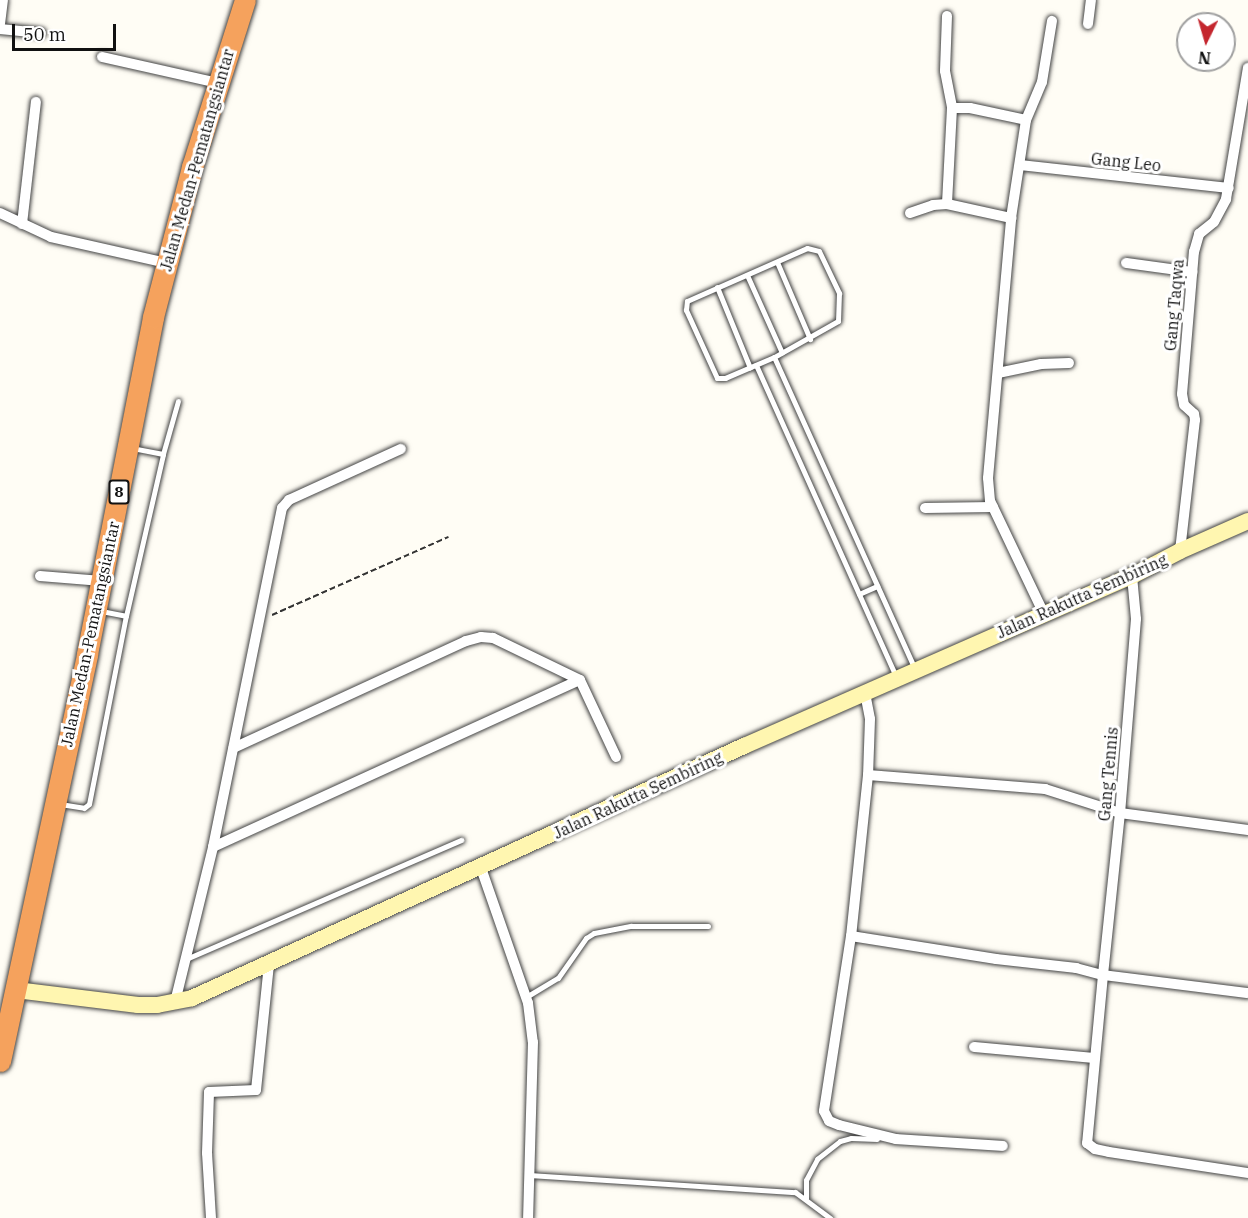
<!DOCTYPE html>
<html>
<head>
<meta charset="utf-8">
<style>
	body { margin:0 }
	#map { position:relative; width:1248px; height:1218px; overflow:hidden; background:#fffdf5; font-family:"IBM Plex Serif",serif }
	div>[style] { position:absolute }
	.path>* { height:2px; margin-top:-1px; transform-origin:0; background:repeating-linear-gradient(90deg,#333 0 6px,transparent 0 9px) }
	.roads { filter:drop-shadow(0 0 2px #444) drop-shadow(0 0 2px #444) }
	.lane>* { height:5px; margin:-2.5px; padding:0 2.5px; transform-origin:2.5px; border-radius:2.5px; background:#fff }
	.street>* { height:10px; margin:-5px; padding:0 5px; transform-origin:5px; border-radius:5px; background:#fff }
	.secondary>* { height:16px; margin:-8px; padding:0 8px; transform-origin:8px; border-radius:8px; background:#fff6b0 }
	.highway>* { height:21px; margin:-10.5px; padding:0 10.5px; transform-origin:10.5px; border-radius:10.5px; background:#f5a25d }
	span { translate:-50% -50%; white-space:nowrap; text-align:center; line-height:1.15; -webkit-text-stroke:6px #fff; paint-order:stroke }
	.shield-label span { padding:2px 4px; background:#fff; border:2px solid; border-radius:4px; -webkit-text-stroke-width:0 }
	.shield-label { font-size:15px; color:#111; font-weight:700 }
	.street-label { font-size:16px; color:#111 }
	.north { position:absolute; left:1176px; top:12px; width:60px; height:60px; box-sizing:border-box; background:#fff; border:2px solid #a0a0a0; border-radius:50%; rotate:185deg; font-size:16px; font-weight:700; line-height:24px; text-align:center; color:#111 }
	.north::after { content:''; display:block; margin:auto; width:21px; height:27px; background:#c4262e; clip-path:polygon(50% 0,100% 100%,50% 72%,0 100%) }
	.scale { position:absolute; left:12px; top:24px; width:104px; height:27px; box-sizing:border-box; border:3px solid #111; border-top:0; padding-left:8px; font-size:18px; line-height:21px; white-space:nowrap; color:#111; -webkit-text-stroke:4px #fff; paint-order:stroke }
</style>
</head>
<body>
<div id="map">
	<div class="path">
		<i style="left:272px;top:615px;width:193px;rotate:-23.9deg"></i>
	</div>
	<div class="roads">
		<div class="lane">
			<i style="left:807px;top:248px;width:12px;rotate:14deg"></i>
			<i style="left:819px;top:251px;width:47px;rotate:64.5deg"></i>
			<i style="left:839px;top:293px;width:28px;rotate:92deg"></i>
			<i style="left:838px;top:321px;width:73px;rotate:150.6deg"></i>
			<i style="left:774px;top:357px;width:53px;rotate:156.8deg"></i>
			<i style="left:725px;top:378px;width:8px;rotate:180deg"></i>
			<i style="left:717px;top:378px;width:75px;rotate:-114.5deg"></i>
			<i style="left:686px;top:310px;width:9px;rotate:-84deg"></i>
			<i style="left:687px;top:301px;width:131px;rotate:-23.8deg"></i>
			<i style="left:777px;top:262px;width:84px;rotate:66.8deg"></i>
			<i style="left:747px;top:275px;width:85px;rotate:65.8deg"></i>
			<i style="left:717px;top:287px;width:87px;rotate:67.8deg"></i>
			<i style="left:774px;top:357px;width:340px;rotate:65.7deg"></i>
			<i style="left:756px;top:365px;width:342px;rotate:65.8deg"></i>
			<i style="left:163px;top:454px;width:55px;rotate:-74.2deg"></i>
			<i style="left:859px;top:594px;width:20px;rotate:-24deg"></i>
			<i style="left:101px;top:611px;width:25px;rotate:11deg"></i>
			<i style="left:60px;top:804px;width:24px;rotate:9deg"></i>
			<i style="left:84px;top:808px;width:6px;rotate:-39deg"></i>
			<i style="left:89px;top:804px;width:192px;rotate:-78.9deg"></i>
			<i style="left:126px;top:616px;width:166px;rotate:-77.1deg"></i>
			<i style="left:163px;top:454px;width:31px;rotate:-169deg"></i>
			<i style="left:186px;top:959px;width:300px;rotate:-23.4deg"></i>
			<i style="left:526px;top:997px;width:37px;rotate:-31deg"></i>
			<i style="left:558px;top:978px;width:49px;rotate:-55deg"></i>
			<i style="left:586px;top:938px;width:9px;rotate:-32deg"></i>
			<i style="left:594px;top:933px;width:38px;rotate:-11deg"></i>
			<i style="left:631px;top:926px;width:77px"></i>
			<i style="left:529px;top:1175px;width:267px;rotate:3.7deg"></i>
			<i style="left:795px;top:1192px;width:44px;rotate:36.6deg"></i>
			<i style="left:806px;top:1198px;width:18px;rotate:-90deg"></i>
			<i style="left:806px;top:1180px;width:24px;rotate:-62deg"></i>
			<i style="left:817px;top:1159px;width:29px;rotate:-38deg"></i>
			<i style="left:840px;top:1141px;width:11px;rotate:-15deg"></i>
			<i style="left:851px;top:1138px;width:26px;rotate:2deg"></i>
		</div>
		<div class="street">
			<i style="left:947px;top:16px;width:55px;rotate:92.1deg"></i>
			<i style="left:945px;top:71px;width:38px;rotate:79deg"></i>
			<i style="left:952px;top:108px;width:96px;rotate:93deg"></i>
			<i style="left:947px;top:204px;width:66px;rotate:12.3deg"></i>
			<i style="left:0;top:24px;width:24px;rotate:-83deg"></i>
			<i style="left:1088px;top:24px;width:24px;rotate:-83deg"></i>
			<i style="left:0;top:29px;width:41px;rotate:5.6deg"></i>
			<i style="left:102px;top:57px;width:119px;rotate:12.6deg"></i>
			<i style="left:952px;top:108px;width:18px"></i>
			<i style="left:970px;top:108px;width:57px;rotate:12.1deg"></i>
			<i style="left:1020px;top:165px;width:210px;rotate:6.3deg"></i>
			<i style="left:0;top:213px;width:56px;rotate:25.2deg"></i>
			<i style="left:51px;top:237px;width:118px;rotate:12.7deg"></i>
			<i style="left:910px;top:213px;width:24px;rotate:-19deg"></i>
			<i style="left:933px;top:205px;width:14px;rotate:-4deg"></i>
			<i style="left:22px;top:224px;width:123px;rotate:-83.5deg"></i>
			<i style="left:1126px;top:263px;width:67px;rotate:7.8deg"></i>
			<i style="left:998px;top:373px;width:44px;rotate:-11.8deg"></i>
			<i style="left:1041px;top:364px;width:28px;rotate:-2deg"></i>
			<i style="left:925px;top:508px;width:68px;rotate:-0.8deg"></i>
			<i style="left:1180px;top:551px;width:132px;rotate:-83.5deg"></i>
			<i style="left:1195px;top:420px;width:6px;rotate:-99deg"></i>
			<i style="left:1194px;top:414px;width:13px;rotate:-138deg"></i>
			<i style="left:1184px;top:405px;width:11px;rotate:-100deg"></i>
			<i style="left:1182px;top:394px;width:143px;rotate:-85.2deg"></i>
			<i style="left:1194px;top:252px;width:19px;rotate:-74deg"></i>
			<i style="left:1199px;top:234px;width:19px;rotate:-39deg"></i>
			<i style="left:1214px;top:222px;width:26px;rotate:-62deg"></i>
			<i style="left:1226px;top:199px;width:133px;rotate:-80.5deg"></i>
			<i style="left:40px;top:576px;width:62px;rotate:4.6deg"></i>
			<i style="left:1132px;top:576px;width:43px;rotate:84.7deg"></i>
			<i style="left:1136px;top:619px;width:195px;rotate:94.7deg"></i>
			<i style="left:1120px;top:813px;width:163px;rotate:96deg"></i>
			<i style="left:1103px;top:975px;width:146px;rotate:7.1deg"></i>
			<i style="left:1044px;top:614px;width:125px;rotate:-115.5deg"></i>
			<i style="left:990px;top:501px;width:23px;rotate:-95deg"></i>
			<i style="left:988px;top:478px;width:261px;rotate:-84.9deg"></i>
			<i style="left:1011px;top:218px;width:99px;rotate:-81.3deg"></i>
			<i style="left:1026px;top:120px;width:41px;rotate:-67.2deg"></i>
			<i style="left:1042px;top:82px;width:62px;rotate:-80.7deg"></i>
			<i style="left:580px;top:680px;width:85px;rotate:64.9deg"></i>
			<i style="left:865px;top:693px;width:26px;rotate:79deg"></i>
			<i style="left:870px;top:719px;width:56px;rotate:92deg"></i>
			<i style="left:868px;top:775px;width:162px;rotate:96deg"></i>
			<i style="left:851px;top:936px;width:177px;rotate:98.8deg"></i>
			<i style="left:824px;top:1111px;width:11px;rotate:63deg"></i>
			<i style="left:829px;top:1121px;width:11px;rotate:22deg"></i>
			<i style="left:839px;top:1125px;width:59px;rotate:13.8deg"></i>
			<i style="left:896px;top:1139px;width:107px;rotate:3.7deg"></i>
			<i style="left:868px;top:775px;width:178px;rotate:4.5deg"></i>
			<i style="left:1045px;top:789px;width:79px;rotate:17.7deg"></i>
			<i style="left:1120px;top:813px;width:129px;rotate:7.6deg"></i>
			<i style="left:213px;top:847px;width:403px;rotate:-24.5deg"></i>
			<i style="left:580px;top:680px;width:97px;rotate:-154.2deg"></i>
			<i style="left:493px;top:638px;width:12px;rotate:-175deg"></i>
			<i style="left:481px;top:637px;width:16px;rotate:165deg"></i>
			<i style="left:466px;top:641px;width:256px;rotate:155.3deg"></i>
			<i style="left:481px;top:868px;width:143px;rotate:70.8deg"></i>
			<i style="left:528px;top:1003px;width:39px;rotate:83deg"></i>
			<i style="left:533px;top:1042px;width:176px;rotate:91.6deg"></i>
			<i style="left:851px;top:936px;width:147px;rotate:9deg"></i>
			<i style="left:996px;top:959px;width:81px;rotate:6.4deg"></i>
			<i style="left:1076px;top:968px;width:28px;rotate:15deg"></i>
			<i style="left:1103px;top:975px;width:169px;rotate:95.4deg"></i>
			<i style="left:1087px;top:1143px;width:10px;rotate:37deg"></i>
			<i style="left:1095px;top:1149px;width:14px;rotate:12deg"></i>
			<i style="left:1109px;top:1152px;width:141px;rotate:8.6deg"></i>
			<i style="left:175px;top:1002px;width:160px;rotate:-76.2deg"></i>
			<i style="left:213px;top:847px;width:346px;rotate:-78.5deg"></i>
			<i style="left:282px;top:508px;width:11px;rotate:-49deg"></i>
			<i style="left:289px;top:500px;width:123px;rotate:-24.5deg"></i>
			<i style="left:974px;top:1047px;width:121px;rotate:5.2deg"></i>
			<i style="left:211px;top:1218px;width:65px;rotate:-93.5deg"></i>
			<i style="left:207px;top:1153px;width:61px;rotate:-88.1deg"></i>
			<i style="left:209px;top:1092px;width:47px;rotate:-2.4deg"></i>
			<i style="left:256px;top:1090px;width:126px;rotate:-84.1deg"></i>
		</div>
		<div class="secondary">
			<i style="left:16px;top:990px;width:123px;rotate:7deg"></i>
			<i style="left:138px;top:1005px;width:19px"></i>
			<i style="left:157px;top:1005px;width:36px;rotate:-11deg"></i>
			<i style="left:192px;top:998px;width:607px;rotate:-24.54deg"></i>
			<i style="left:744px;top:746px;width:424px;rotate:-23.7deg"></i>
			<i style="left:1132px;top:576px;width:54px;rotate:-27.5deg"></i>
			<i style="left:1180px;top:551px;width:74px;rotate:-23.8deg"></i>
		</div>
		<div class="highway">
			<i style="left:0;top:1061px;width:416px;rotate:-77.9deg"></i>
			<i style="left:87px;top:654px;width:343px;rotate:-78.9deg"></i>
			<i style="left:153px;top:317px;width:155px;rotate:-75.4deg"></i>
			<i style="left:192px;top:167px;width:175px;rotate:-72.4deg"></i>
		</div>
	</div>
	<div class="shield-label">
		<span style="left:119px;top:492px">8</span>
	</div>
	<div class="street-label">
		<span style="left:197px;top:160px;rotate:-74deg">Jalan Medan-Pematangsiantar</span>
		<span style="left:1126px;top:162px;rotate:6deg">Gang Leo</span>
		<span style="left:1174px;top:305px;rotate:-85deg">Gang Taqwa</span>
		<span style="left:1082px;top:596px;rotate:-24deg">Jalan Rakutta Sembiring</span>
		<span style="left:90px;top:634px;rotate:-78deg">Jalan Medan-Pematangsiantar</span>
		<span style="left:1108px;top:774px;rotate:-85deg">Gang Tennis</span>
		<span style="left:638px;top:795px;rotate:-25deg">Jalan Rakutta Sembiring</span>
	</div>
	<div class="north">N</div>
	<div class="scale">50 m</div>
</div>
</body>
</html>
